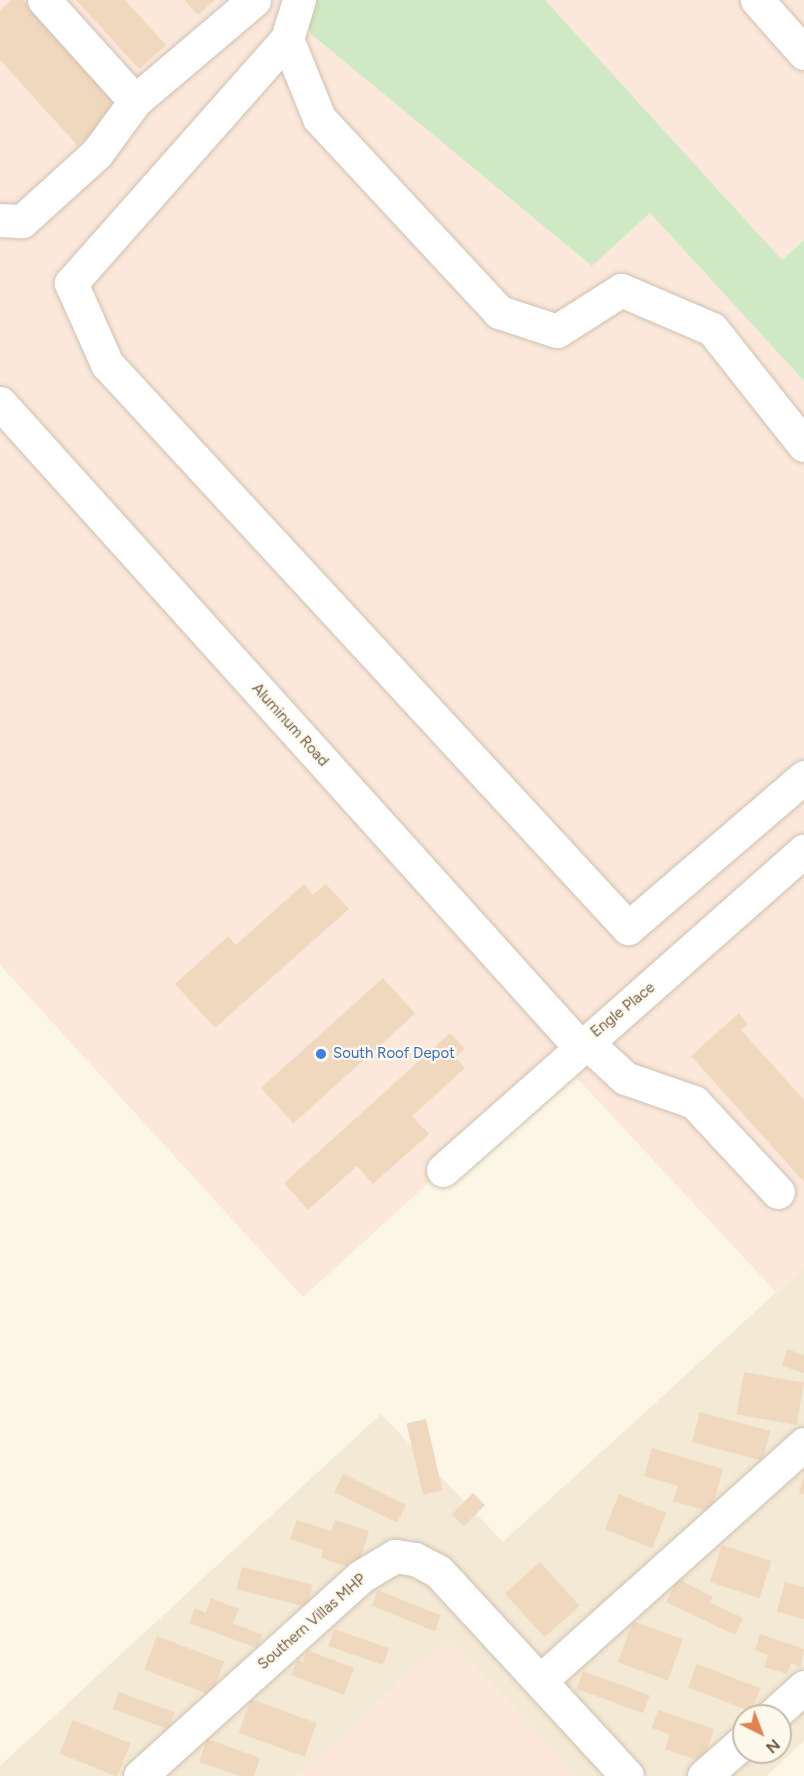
<!DOCTYPE html>
<html>
<head>
<meta charset="utf-8">
<style>
	body { margin:0 }
	#map { position:relative; width:804px; height:1776px; overflow:hidden; background:#fbf6e6; font-family:Figtree,sans-serif }
	div>[style] { position:absolute }
	.residential>* { inset:0; background:#f3e9d5 }
	.commercial>* { inset:0; background:#fbe8db }
	.green>* { inset:0; background:#cfe9c5 }
	.building>* { inset:0; background:#f0d8bf; transform-origin:0 0 }
	.roads { filter:drop-shadow(0 0 2px #cfc1b0) drop-shadow(0 0 2px #cfc1b0) }
	.minor>* { height:33px; margin:-16.5px; padding:0 16.5px; transform-origin:16.5px; border-radius:16.5px; background:#fff }
	.dots>* { width:16px; height:16px; translate:-50% -50%; box-sizing:border-box; border:3px solid #fef9ed; border-radius:50% }
	span { translate:-50% -50%; white-space:nowrap; text-align:center; line-height:1.15; -webkit-text-stroke:4.5px #fef9ed; paint-order:stroke }
	.street-label { font-size:15px; color:#745f4c }
	.shop-label { font-size:15px; color:#366cbe }
	.left { translate:0 -50%; text-align:left }
	.north { position:absolute; left:732px; top:1704px; width:60px; height:60px; box-sizing:border-box; background:#fef9ed; border:2px solid #c7bbad; border-radius:50%; rotate:138deg; font-size:16px; font-weight:700; line-height:24px; text-align:center; color:#745f4c }
	.north::after { content:''; display:block; margin:auto; width:21px; height:27px; background:#e08251; clip-path:polygon(50% 0,100% 100%,50% 72%,0 100%) }
</style>
</head>
<body>
<div id="map">
	<div class="residential">
		<i style="clip-path:polygon(evenodd,804px 1267px,804px 1741px,766px 1776px,578px 1776px,448px 1638px,298px 1776px,0 1776px,0 1766px,381px 1414px,503px 1542px,804px 1267px,744px 1716px,780px 1716px,780px 1752px,744px 1752px,744px 1716px)"></i>
	</div>
	<div class="commercial">
		<i style="clip-path:polygon(0 0,307px 0,305px 15px,311px 34px,592px 266px,650px 213px,804px 381px,804px 1267px,776px 1292px,562px 1062px,303px 1297px,0 965px)"></i>
		<i style="clip-path:polygon(545px 0,804px 0,804px 240px,782px 260px)"></i>
		<i style="clip-path:polygon(448px 1638px,578px 1776px,298px 1776px)"></i>
	</div>
	<div class="green">
		<i style="clip-path:polygon(307px 0,545px 0,782px 260px,804px 240px,804px 381px,650px 213px,592px 266px,311px 34px,305px 15px)"></i>
	</div>
	<div class="building">
		<i style="clip-path:polygon(11px 0,23px 0,121px 108px,78px 146px,0 60px,0 11px)"></i>
		<i style="clip-path:polygon(76px 0,125px 0,166px 45px,139px 69px)"></i>
		<i style="clip-path:polygon(184px 0,215px 0,198px 15px)"></i>
		<i style="clip-path:polygon(304px 884px,313px 895px,326px 884px,349px 909px,215px 1028px,175px 984px,228px 936px,236px 945px)"></i>
		<i style="left:383px;top:978px;width:48px;height:164px;rotate:48deg"></i>
		<i style="clip-path:polygon(739px 1013px,748px 1024px,741px 1030px,804px 1100px,804px 1182px,691px 1056px)"></i>
		<i style="clip-path:polygon(450px 1033px,465px 1049px,455px 1057px,465px 1068px,412px 1116px,429px 1134px,373px 1184px,357px 1166px,308px 1210px,284px 1183px)"></i>
		<i style="clip-path:polygon(787px 1349px,804px 1355px,804px 1373px,782px 1366px)"></i>
		<i style="left:744px;top:1372px;width:61px;height:43px;rotate:10deg"></i>
		<i style="left:700px;top:1412px;width:73px;height:31px;rotate:15deg"></i>
		<i style="left:426px;top:1419px;width:73px;height:20px;rotate:77deg"></i>
		<i style="clip-path:polygon(652px 1448px,723px 1469px,711px 1512px,673px 1501px,678px 1486px,644px 1476px)"></i>
		<i style="left:343px;top:1474px;width:70px;height:20px;rotate:26deg"></i>
		<i style="clip-path:polygon(803px 1478px,804px 1478px,804px 1494px,799px 1493px)"></i>
		<i style="left:473px;top:1493px;width:17px;height:30px;rotate:45deg"></i>
		<i style="left:619px;top:1494px;width:51px;height:38px;rotate:22deg"></i>
		<i style="clip-path:polygon(297px 1520px,331px 1531px,335px 1520px,369px 1531px,357px 1570px,321px 1558px,323px 1550px,290px 1539px)"></i>
		<i style="left:722px;top:1545px;width:52px;height:39px;rotate:18deg"></i>
		<i style="left:540px;top:1562px;width:59px;height:47px;rotate:48deg"></i>
		<i style="left:242px;top:1567px;width:73px;height:23px;rotate:14deg"></i>
		<i style="clip-path:polygon(678px 1579px,713px 1597px,710px 1602px,743px 1618px,735px 1635px,666px 1602px)"></i>
		<i style="clip-path:polygon(785px 1582px,804px 1587px,804px 1619px,777px 1612px)"></i>
		<i style="left:378px;top:1590px;width:68px;height:17px;rotate:22deg"></i>
		<i style="clip-path:polygon(211px 1598px,239px 1609px,233px 1623px,262px 1635px,257px 1648px,189px 1623px,195px 1608px,206px 1613px)"></i>
		<i style="left:633px;top:1621px;width:53px;height:44px;rotate:20deg"></i>
		<i style="left:334px;top:1629px;width:58px;height:18px;rotate:19deg"></i>
		<i style="clip-path:polygon(760px 1634px,804px 1649px,801px 1667px,791px 1663px,787px 1674px,764px 1667px,768px 1655px,755px 1650px)"></i>
		<i style="left:157px;top:1636px;width:72px;height:36px;rotate:21deg"></i>
		<i style="clip-path:polygon(307px 1650px,354px 1668px,344px 1695px,291px 1675px,297px 1660px,303px 1662px)"></i>
		<i style="left:697px;top:1664px;width:68px;height:25px;rotate:21deg"></i>
		<i style="left:583px;top:1671px;width:71px;height:19px;rotate:20deg"></i>
		<i style="left:119px;top:1692px;width:59px;height:18px;rotate:20deg"></i>
		<i style="left:251px;top:1699px;width:70px;height:36px;rotate:20deg"></i>
		<i style="clip-path:polygon(658px 1710px,714px 1729px,703px 1762px,665px 1749px,670px 1735px,652px 1728px)"></i>
		<i style="left:73px;top:1720px;width:62px;height:36px;rotate:22deg"></i>
		<i style="clip-path:polygon(207px 1739px,260px 1758px,254px 1776px,240px 1776px,199px 1762px)"></i>
	</div>
	<div class="roads">
		<div class="minor">
			<i style="left:44px;top:0;width:136px;rotate:48deg"></i>
			<i style="left:135px;top:101px;width:156px;rotate:-40.3deg"></i>
			<i style="left:299px;top:0;width:41px;rotate:107.1deg"></i>
			<i style="left:287px;top:39px;width:326px;rotate:131.5deg"></i>
			<i style="left:71px;top:283px;width:89px;rotate:66deg"></i>
			<i style="left:107px;top:364px;width:768px;rotate:47.27deg"></i>
			<i style="left:628px;top:928px;width:232px;rotate:-40.6deg"></i>
			<i style="left:757px;top:0;width:71px;rotate:48.4deg"></i>
			<i style="left:287px;top:39px;width:85px;rotate:67.9deg"></i>
			<i style="left:319px;top:118px;width:265px;rotate:47.1deg"></i>
			<i style="left:499px;top:312px;width:61px;rotate:18.1deg"></i>
			<i style="left:557px;top:331px;width:76px;rotate:-32.6deg"></i>
			<i style="left:621px;top:290px;width:99px;rotate:23.2deg"></i>
			<i style="left:712px;top:329px;width:148px;rotate:51.6deg"></i>
			<i style="left:0;top:220px;width:22px;rotate:3deg"></i>
			<i style="left:22px;top:221px;width:101px;rotate:-42.2deg"></i>
			<i style="left:97px;top:153px;width:64px;rotate:-53.8deg"></i>
			<i style="left:0;top:403px;width:867px;rotate:47.99deg"></i>
			<i style="left:585px;top:1041px;width:54px;rotate:42.8deg"></i>
			<i style="left:625px;top:1078px;width:73px;rotate:19.2deg"></i>
			<i style="left:694px;top:1102px;width:123px;rotate:47deg"></i>
			<i style="left:443px;top:1170px;width:482px;rotate:-41.5deg"></i>
			<i style="left:540px;top:1681px;width:355px;rotate:-41.9deg"></i>
			<i style="left:772px;top:1716px;width:43px;rotate:-42.2deg"></i>
			<i style="left:140px;top:1776px;width:297px;rotate:-42.1deg"></i>
			<i style="left:360px;top:1577px;width:41px;rotate:-31deg"></i>
			<i style="left:395px;top:1556px;width:20px;rotate:9deg"></i>
			<i style="left:415px;top:1559px;width:27px;rotate:28deg"></i>
			<i style="left:439px;top:1572px;width:277px;rotate:47.3deg"></i>
			<i style="left:704px;top:1776px;width:53px;rotate:-41.2deg"></i>
		</div>
	</div>
	<div class="dots">
		<i style="left:321px;top:1054px;background:#3f7fe0"></i>
	</div>
	<div class="street-label">
		<span style="left:290px;top:725px;rotate:48deg">Aluminum Road</span>
		<span style="left:623px;top:1010px;rotate:-39deg">Engle Place</span>
		<span style="left:312px;top:1622px;rotate:-41deg">Southern Villas MHP</span>
	</div>
	<div class="shop-label">
		<span class="left" style="left:333px;top:1054px">South Roof Depot</span>
	</div>
	<div class="north">N</div>
</div>
</body>
</html>
